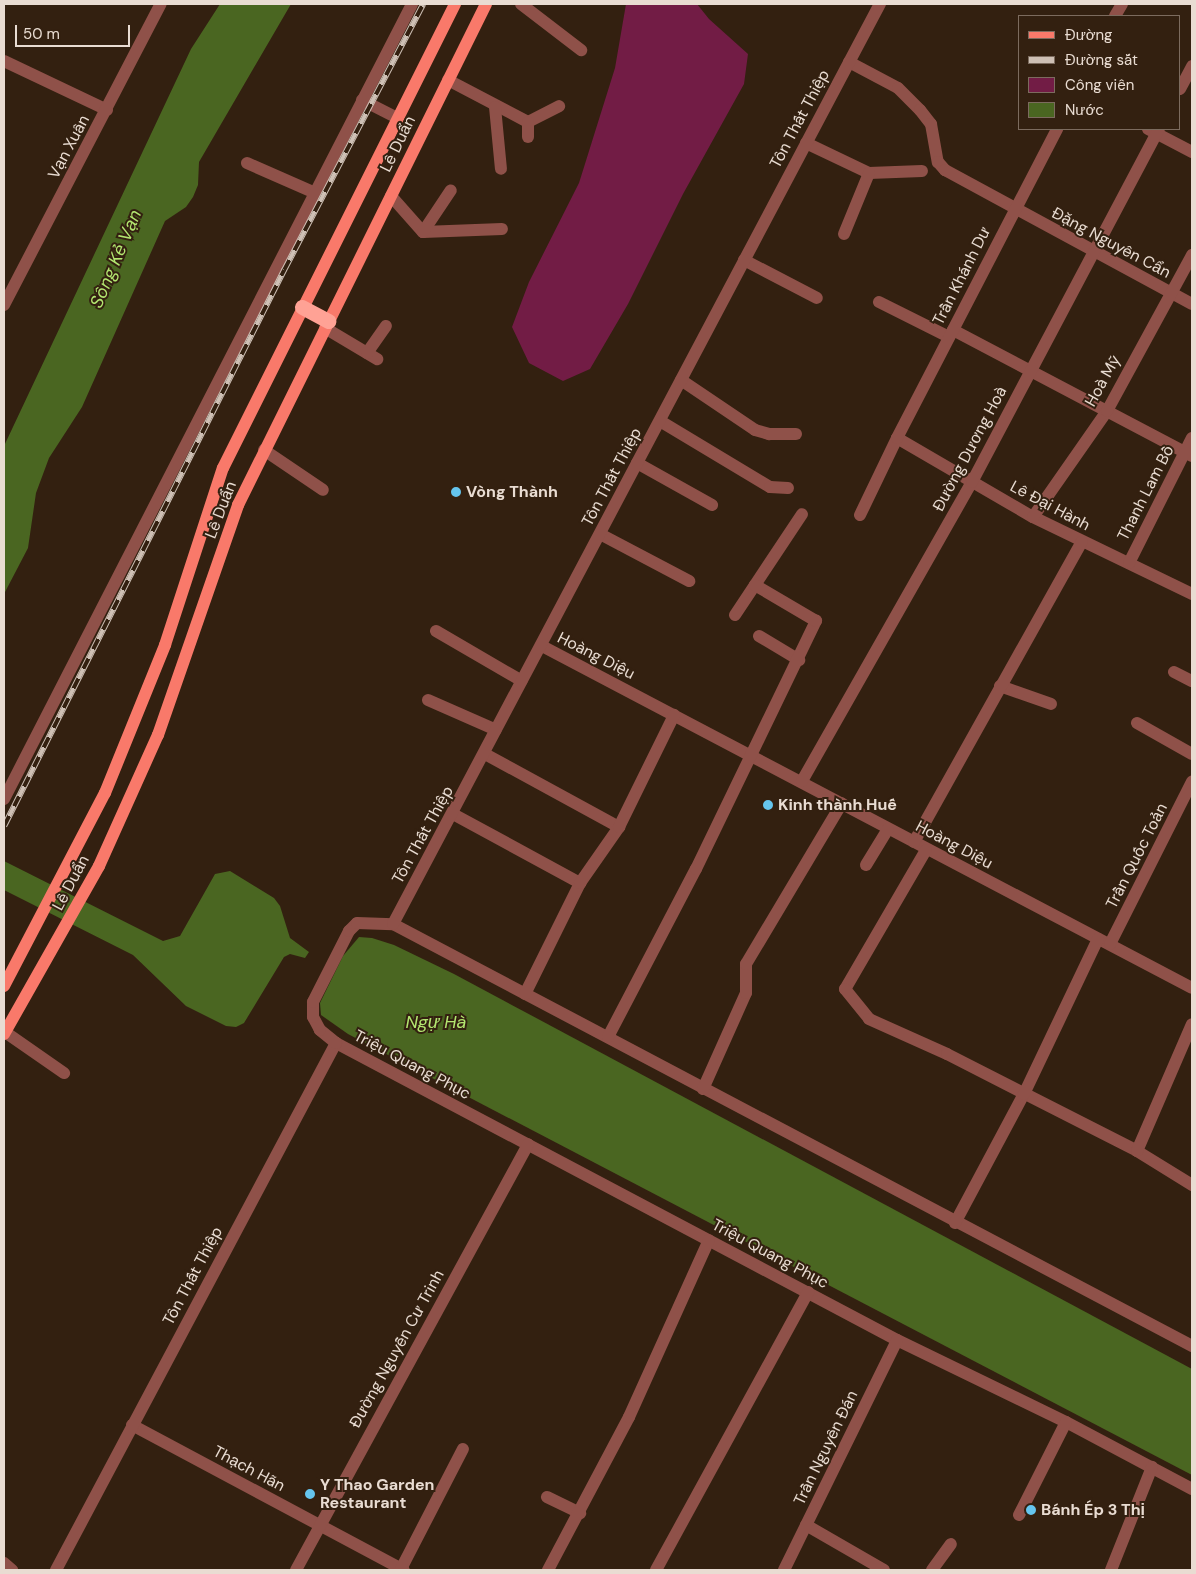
<!DOCTYPE html>
<html>
<head>
<meta charset="utf-8">
<style>
	body { margin:0 }
	#map { position:relative; width:1196px; height:1574px; overflow:hidden; background:#332010; font-family:"DM Sans",sans-serif }
	div>[style] { position:absolute }
	.green>* { inset:0; background:#721c45 }
	.water>* { inset:0; background:#4a6621 }
	.minor>* { height:12px; margin:-6px; padding:0 6px; transform-origin:6px; border-radius:6px; background:#8f5149 }
	.major>* { height:12px; margin:-6px; padding:0 6px; transform-origin:6px; border-radius:6px; background:#f9796a }
	.highway>* { height:15px; margin:-7.5px; padding:0 7.5px; transform-origin:7.5px; border-radius:7.5px; background:#ffa295 }
	.rail>* { height:5.5px; margin-top:-2.75px; transform-origin:0; background:repeating-linear-gradient(90deg,#332010 0 11px,#cec0b5 0 22px); box-sizing:border-box; border-block:1px solid #cec0b5 }
	.dots>* { width:14px; height:14px; translate:-50% -50%; box-sizing:border-box; border:2px solid #332010; border-radius:50% }
	span { translate:-50% -50%; white-space:nowrap; text-align:center; line-height:1.15; -webkit-text-stroke:4px #332010; paint-order:stroke }
	.street-label { font-size:16px; color:#e9dcd2 }
	.poi-label { font-size:16px; color:#e9dcd2; font-weight:700 }
	.left { translate:0 -50%; text-align:left }
	.water-label { font-size:18px; color:#b3e670; font-style:italic }
	.frame { position:absolute; inset:0; border:5px solid #e9dcd2; pointer-events:none }
	.legend { position:absolute; left:1018px; top:15px; width:162px; height:115px; box-sizing:border-box; background:#332010; border:1px solid #7c6b5e; margin:0; padding:6px 9px; list-style:none; font-size:15px; color:#e9dcd2 }
	.legend li { display:flex; align-items:center; gap:10px; height:25px }
	.legend b { width:25px; border:1px solid #7c6b5e }
	.scale { position:absolute; left:15px; top:25px; width:115px; height:22px; box-sizing:border-box; border:2px solid #e9dcd2; border-top:0; padding-left:6px; font-size:15px; line-height:18px; white-space:nowrap; color:#e9dcd2; -webkit-text-stroke:4px #332010; paint-order:stroke }
</style>
</head>
<body>
<div id="map">
	<div class="green">
		<i style="clip-path:polygon(626px 4px,697px 4px,709px 19px,748px 54px,744px 84px,683px 194px,628px 304px,590px 369px,563px 381px,529px 363px,512px 327px,529px 282px,579px 183px,615px 68px)"></i>
	</div>
	<div class="water">
		<i style="clip-path:polygon(220px 4px,291px 4px,199px 162px,198px 185px,193px 197px,186px 207px,165px 221px,82px 407px,49px 458px,36px 493px,28px 548px,4px 594px,4px 446px,191px 49px)"></i>
		<i style="clip-path:polygon(4px 861px,163px 941px,180px 936px,215px 874px,230px 871px,274px 898px,280px 906px,290px 938px,309px 952px,305px 958px,290px 954px,284px 957px,244px 1023px,236px 1027px,226px 1026px,186px 1006px,133px 955px,4px 890px)"></i>
		<i style="clip-path:polygon(359px 937px,372px 938px,394px 945px,454px 974px,1192px 1369px,1192px 1475px,348px 1034px,321px 1015px,320px 1003px,343px 956px)"></i>
	</div>
	<div class="minor">
		<i style="left:521px;top:4px;width:76px;rotate:37.5deg"></i>
		<i style="left:1115px;top:16px;width:14px;rotate:-60deg"></i>
		<i style="left:4px;top:61px;width:114px;rotate:25.4deg"></i>
		<i style="left:849px;top:62px;width:55px;rotate:28deg"></i>
		<i style="left:898px;top:88px;width:31px;rotate:45deg"></i>
		<i style="left:920px;top:110px;width:18px;rotate:52deg"></i>
		<i style="left:931px;top:124px;width:39px;rotate:80deg"></i>
		<i style="left:938px;top:162px;width:11px;rotate:49deg"></i>
		<i style="left:945px;top:170px;width:281px;rotate:28.5deg"></i>
		<i style="left:448px;top:80px;width:90px;rotate:27.7deg"></i>
		<i style="left:1180px;top:89px;width:26px;rotate:-62deg"></i>
		<i style="left:362px;top:100px;width:38px;rotate:27deg"></i>
		<i style="left:495px;top:107px;width:62px;rotate:84.5deg"></i>
		<i style="left:528px;top:122px;width:35px;rotate:-27deg"></i>
		<i style="left:1148px;top:129px;width:50px;rotate:27.6deg"></i>
		<i style="left:528px;top:137px;width:15px;rotate:-90deg"></i>
		<i style="left:806px;top:143px;width:70px;rotate:25.5deg"></i>
		<i style="left:869px;top:173px;width:53px;rotate:-2.2deg"></i>
		<i style="left:247px;top:163px;width:74px;rotate:23.8deg"></i>
		<i style="left:391px;top:196px;width:48px;rotate:48.4deg"></i>
		<i style="left:423px;top:232px;width:79px;rotate:-2.2deg"></i>
		<i style="left:423px;top:232px;width:50px;rotate:-56.3deg"></i>
		<i style="left:844px;top:234px;width:66px;rotate:-67.7deg"></i>
		<i style="left:744px;top:260px;width:82px;rotate:27.5deg"></i>
		<i style="left:879px;top:302px;width:78px;rotate:26.6deg"></i>
		<i style="left:4px;top:305px;width:339px;rotate:-62.5deg"></i>
		<i style="left:325px;top:328px;width:61px;rotate:30.8deg"></i>
		<i style="left:953px;top:330px;width:270px;rotate:27.8deg"></i>
		<i style="left:367px;top:353px;width:33px;rotate:-55deg"></i>
		<i style="left:681px;top:380px;width:89px;rotate:34deg"></i>
		<i style="left:755px;top:430px;width:15px;rotate:16deg"></i>
		<i style="left:769px;top:434px;width:27px"></i>
		<i style="left:660px;top:421px;width:128px;rotate:31deg"></i>
		<i style="left:770px;top:487px;width:18px;rotate:3deg"></i>
		<i style="left:897px;top:438px;width:157px;rotate:30.2deg"></i>
		<i style="left:1033px;top:517px;width:177px;rotate:25.8deg"></i>
		<i style="left:264px;top:450px;width:71px;rotate:34.1deg"></i>
		<i style="left:637px;top:463px;width:86px;rotate:29.2deg"></i>
		<i style="left:860px;top:515px;width:85px;rotate:-64.3deg"></i>
		<i style="left:897px;top:438px;width:348px;rotate:-62.6deg"></i>
		<i style="left:1033px;top:517px;width:129px;rotate:-55.1deg"></i>
		<i style="left:1107px;top:411px;width:178px;rotate:-61.4deg"></i>
		<i style="left:600px;top:534px;width:101px;rotate:27.8deg"></i>
		<i style="left:1129px;top:563px;width:140px;rotate:-63.3deg"></i>
		<i style="left:735px;top:615px;width:121px;rotate:-56.4deg"></i>
		<i style="left:436px;top:631px;width:99px;rotate:30.2deg"></i>
		<i style="left:759px;top:636px;width:47px;rotate:31deg"></i>
		<i style="left:542px;top:646px;width:734px;rotate:27.75deg"></i>
		<i style="left:1174px;top:672px;width:20px;rotate:27deg"></i>
		<i style="left:1000px;top:686px;width:54px;rotate:19.4deg"></i>
		<i style="left:428px;top:700px;width:74px;rotate:23.8deg"></i>
		<i style="left:1137px;top:723px;width:63px;rotate:29.4deg"></i>
		<i style="left:485px;top:754px;width:153px;rotate:28.6deg"></i>
		<i style="left:802px;top:781px;width:344px;rotate:-60.4deg"></i>
		<i style="left:972px;top:482px;width:399px;rotate:-62.1deg"></i>
		<i style="left:4px;top:799px;width:894px;rotate:-62.83deg"></i>
		<i style="left:453px;top:814px;width:145px;rotate:28.5deg"></i>
		<i style="left:914px;top:842px;width:344px;rotate:-60.8deg"></i>
		<i style="left:926px;top:850px;width:161px;rotate:120.2deg"></i>
		<i style="left:845px;top:989px;width:38px;rotate:51deg"></i>
		<i style="left:869px;top:1019px;width:85px;rotate:24.2deg"></i>
		<i style="left:947px;top:1054px;width:213px;rotate:27deg"></i>
		<i style="left:1137px;top:1151px;width:65px;rotate:31.7deg"></i>
		<i style="left:866px;top:865px;width:42px;rotate:-58.6deg"></i>
		<i style="left:393px;top:924px;width:904px;rotate:27.84deg"></i>
		<i style="left:1110px;top:944px;width:182px;rotate:-63.2deg"></i>
		<i style="left:525px;top:994px;width:124px;rotate:-63.6deg"></i>
		<i style="left:580px;top:883px;width:68px;rotate:-55.1deg"></i>
		<i style="left:619px;top:827px;width:125px;rotate:-63.8deg"></i>
		<i style="left:5px;top:1032px;width:72px;rotate:34.8deg"></i>
		<i style="left:608px;top:1037px;width:190px;rotate:-62.4deg"></i>
		<i style="left:696px;top:869px;width:276px;rotate:-64.2deg"></i>
		<i style="left:816px;top:621px;width:71px;rotate:-149.5deg"></i>
		<i style="left:336px;top:1043px;width:635px;rotate:27.9deg"></i>
		<i style="left:897px;top:1340px;width:188px;rotate:25.9deg"></i>
		<i style="left:1066px;top:1422px;width:143px;rotate:28deg"></i>
		<i style="left:703px;top:1089px;width:105px;rotate:-65.9deg"></i>
		<i style="left:746px;top:993px;width:29px;rotate:-90deg"></i>
		<i style="left:746px;top:964px;width:187px;rotate:-59.2deg"></i>
		<i style="left:1137px;top:1151px;width:138px;rotate:-66.6deg"></i>
		<i style="left:955px;top:1223px;width:146px;rotate:-61.9deg"></i>
		<i style="left:1024px;top:1094px;width:172px;rotate:-64.5deg"></i>
		<i style="left:132px;top:1425px;width:308px;rotate:28.1deg"></i>
		<i style="left:547px;top:1497px;width:37px;rotate:26deg"></i>
		<i style="left:1019px;top:1515px;width:104px;rotate:-63.2deg"></i>
		<i style="left:806px;top:1525px;width:90px;rotate:30deg"></i>
		<i style="left:4px;top:1563px;width:11px;rotate:41deg"></i>
		<i style="left:401px;top:1569px;width:135px;rotate:-62.7deg"></i>
		<i style="left:56px;top:1570px;width:597px;rotate:-62.02deg"></i>
		<i style="left:336px;top:1043px;width:21px;rotate:-141deg"></i>
		<i style="left:320px;top:1030px;width:15px;rotate:-118deg"></i>
		<i style="left:313px;top:1017px;width:15px;rotate:-90deg"></i>
		<i style="left:313px;top:1002px;width:80px;rotate:-63.1deg"></i>
		<i style="left:349px;top:931px;width:11px;rotate:-45deg"></i>
		<i style="left:357px;top:923px;width:36px;rotate:2deg"></i>
		<i style="left:393px;top:924px;width:1041px;rotate:-62.11deg"></i>
		<i style="left:296px;top:1570px;width:485px;rotate:-61.4deg"></i>
		<i style="left:548px;top:1570px;width:173px;rotate:-62.1deg"></i>
		<i style="left:629px;top:1417px;width:194px;rotate:-65.7deg"></i>
		<i style="left:656px;top:1570px;width:317px;rotate:-61.3deg"></i>
		<i style="left:784px;top:1570px;width:256px;rotate:-63.8deg"></i>
		<i style="left:932px;top:1570px;width:32px;rotate:-54deg"></i>
		<i style="left:1111px;top:1570px;width:111px;rotate:-68.3deg"></i>
	</div>
	<div class="major">
		<i style="left:4px;top:986px;width:218px;rotate:-62.4deg"></i>
		<i style="left:105px;top:793px;width:160px;rotate:-67.9deg"></i>
		<i style="left:165px;top:645px;width:186px;rotate:-71.9deg"></i>
		<i style="left:223px;top:468px;width:519px;rotate:-63.43deg"></i>
		<i style="left:4px;top:1034px;width:193px;rotate:-60.5deg"></i>
		<i style="left:99px;top:866px;width:144px;rotate:-65.8deg"></i>
		<i style="left:158px;top:735px;width:244px;rotate:-70.8deg"></i>
		<i style="left:238px;top:505px;width:559px;rotate:-63.66deg"></i>
	</div>
	<div class="highway">
		<i style="left:302px;top:307px;width:30px;rotate:28deg"></i>
	</div>
	<div class="rail">
		<i style="left:4px;top:826px;width:623px;rotate:-63.27deg"></i>
		<i style="left:284px;top:270px;width:300px;rotate:-62.4deg"></i>
	</div>
	<div class="dots">
		<i style="left:456px;top:492px;background:#65c5ee"></i>
		<i style="left:768px;top:805px;background:#65c5ee"></i>
		<i style="left:310px;top:1494px;background:#65c5ee"></i>
		<i style="left:1031px;top:1510px;background:#65c5ee"></i>
	</div>
	<div class="street-label">
		<span style="left:800px;top:119px;rotate:-62deg">Tôn Thất Thiệp</span>
		<span style="left:398px;top:144px;rotate:-64deg">Lê Duẩn</span>
		<span style="left:69px;top:147px;rotate:-62deg">Vạn Xuân</span>
		<span style="left:1111px;top:243px;rotate:28deg">Đặng Nguyên Cẩn</span>
		<span style="left:962px;top:276px;rotate:-63deg">Trần Khánh Dư</span>
		<span style="left:1103px;top:381px;rotate:-61deg">Hoà Mỹ</span>
		<span style="left:970px;top:449px;rotate:-62deg">Đường Dương Hoà</span>
		<span style="left:612px;top:477px;rotate:-62deg">Tôn Thất Thiệp</span>
		<span style="left:1146px;top:493px;rotate:-63deg">Thanh Lam Bồ</span>
		<span style="left:1050px;top:506px;rotate:28deg">Lê Đại Hành</span>
		<span style="left:221px;top:510px;rotate:-69deg">Lê Duẩn</span>
		<span style="left:596px;top:656px;rotate:27deg">Hoàng Diệu</span>
		<span style="left:423px;top:835px;rotate:-61deg">Tôn Thất Thiệp</span>
		<span style="left:954px;top:845px;rotate:28deg">Hoàng Diệu</span>
		<span style="left:1137px;top:856px;rotate:-63deg">Trần Quốc Toản</span>
		<span style="left:71px;top:883px;rotate:-62deg">Lê Duẩn</span>
		<span style="left:412px;top:1065px;rotate:28deg">Triệu Quang Phục</span>
		<span style="left:770px;top:1254px;rotate:28deg">Triệu Quang Phục</span>
		<span style="left:193px;top:1276px;rotate:-62deg">Tôn Thất Thiệp</span>
		<span style="left:397px;top:1349px;rotate:-61deg">Đường Nguyễn Cư Trinh</span>
		<span style="left:826px;top:1448px;rotate:-64deg">Trần Nguyên Đán</span>
		<span style="left:249px;top:1469px;rotate:28deg">Thạch Hãn</span>
	</div>
	<div class="poi-label">
		<span class="left" style="left:466px;top:492px">Vòng Thành</span>
		<span class="left" style="left:778px;top:805px">Kinh thành Huế</span>
		<span class="left" style="left:320px;top:1494px">Y Thao Garden<br>Restaurant</span>
		<span class="left" style="left:1041px;top:1510px">Bánh Ép 3 Thị</span>
	</div>
	<div class="water-label">
		<span style="left:116px;top:259px;rotate:-67deg">Sông Kẻ Vạn</span>
		<span style="left:436px;top:1022px">Ngự Hà</span>
	</div>
	<div class="frame"></div>
	<ul class="legend">
	<li><b style="height:6px;background:#f9796a"></b>Đường</li>
	<li><b style="height:6px;background:#cec0b5"></b>Đường sắt</li>
	<li><b style="height:14px;background:#721c45"></b>Công viên</li>
	<li><b style="height:14px;background:#4a6621"></b>Nước</li>
	</ul>
	<div class="scale">50 m</div>
</div>
</body>
</html>
